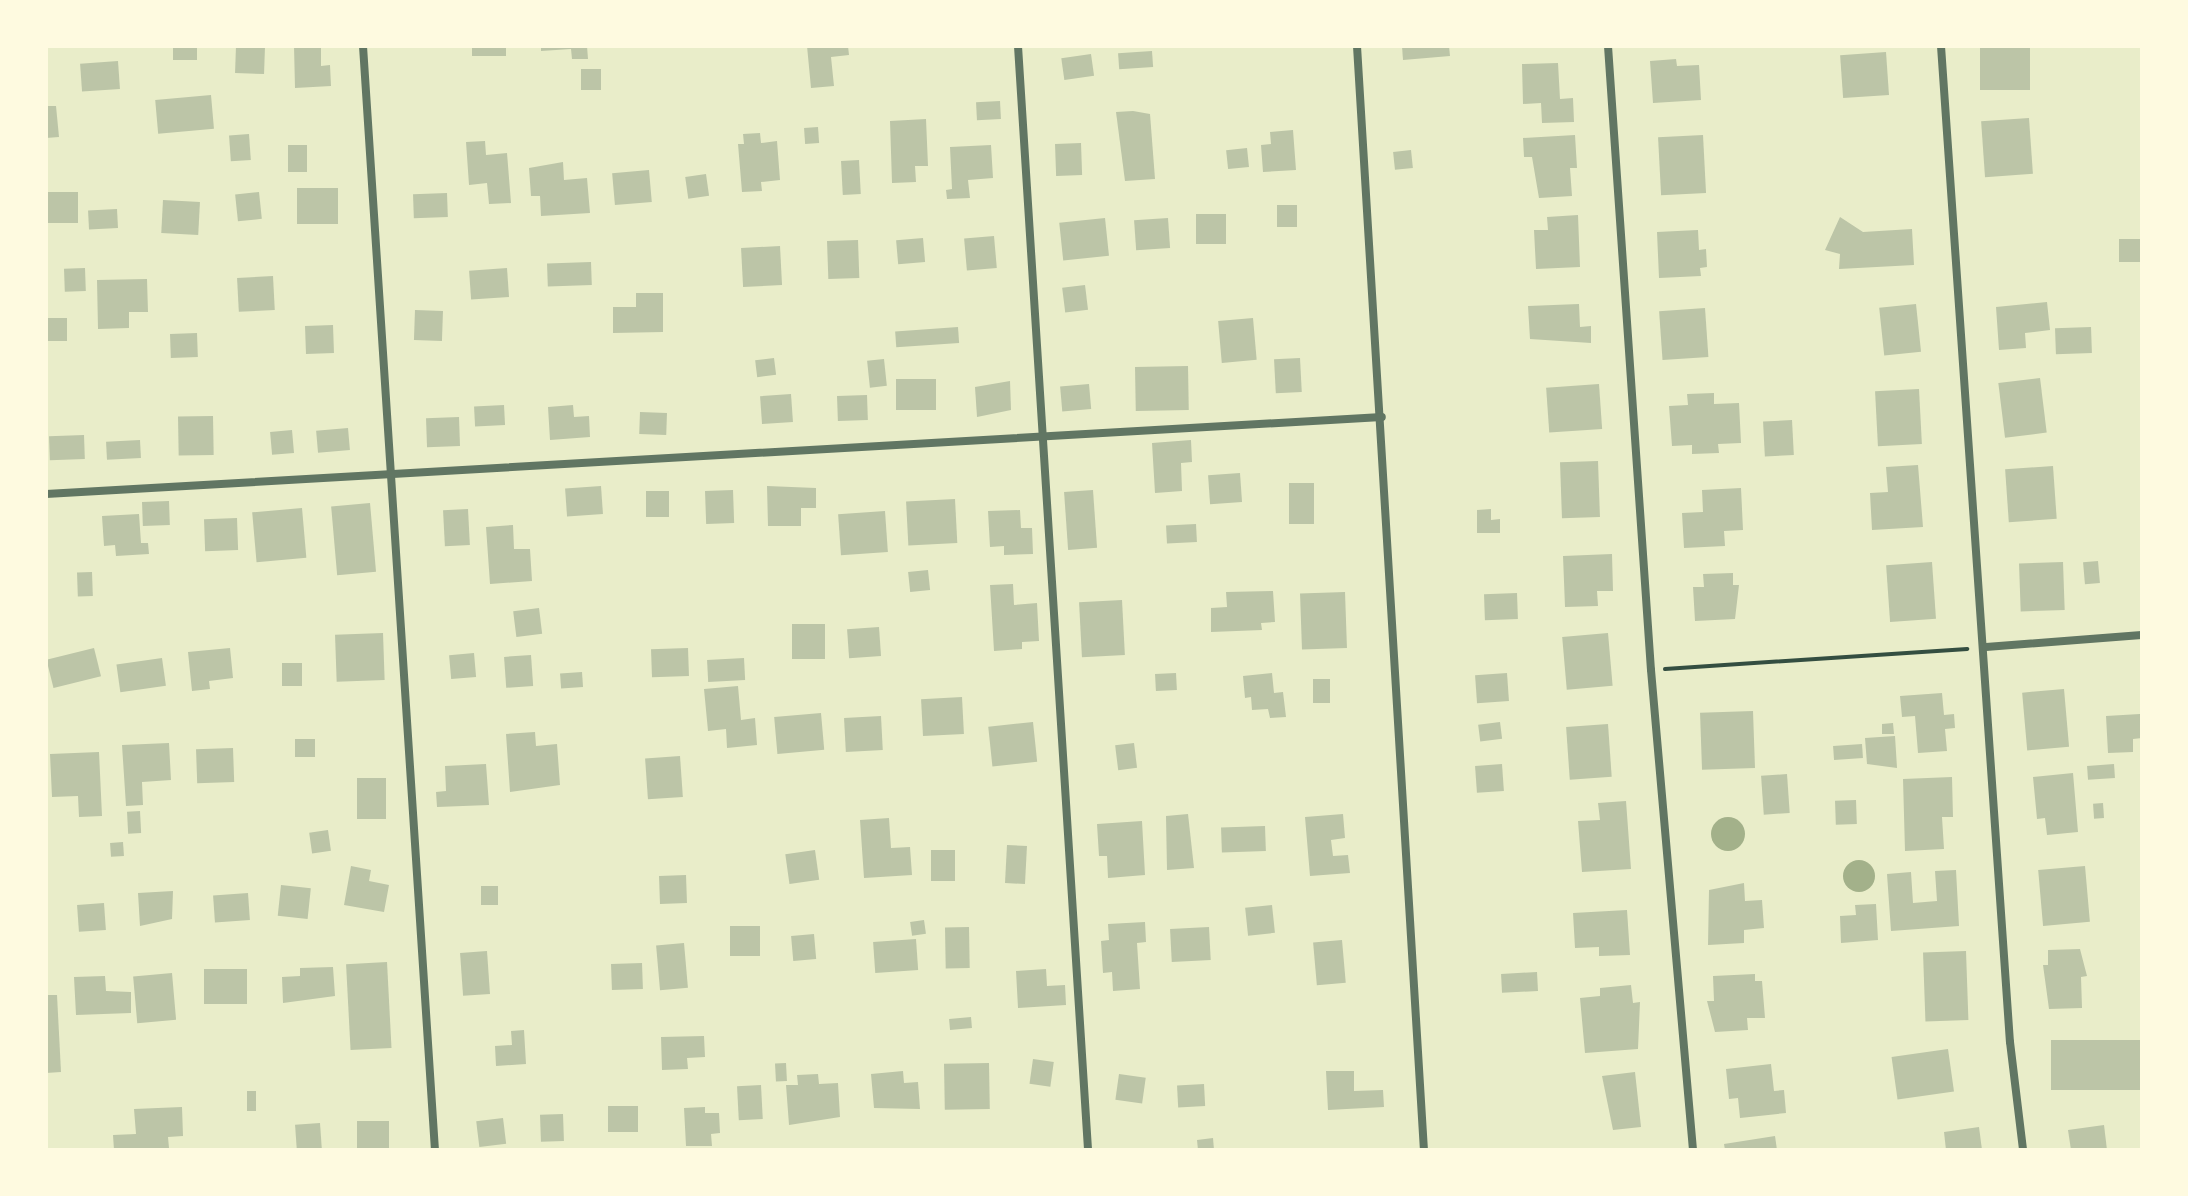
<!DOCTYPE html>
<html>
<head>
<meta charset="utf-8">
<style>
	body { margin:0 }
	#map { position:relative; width:2188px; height:1196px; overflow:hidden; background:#e9edc9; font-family:Mulish,sans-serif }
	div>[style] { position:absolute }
	.water>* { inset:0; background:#a3b18a }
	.round { border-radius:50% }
	.building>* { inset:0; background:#bcc5a7; transform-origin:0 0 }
	.path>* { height:4px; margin:-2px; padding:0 2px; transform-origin:2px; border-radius:2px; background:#344e41 }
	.minor>* { height:8px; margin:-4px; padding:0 4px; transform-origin:4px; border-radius:4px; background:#617663 }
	span { translate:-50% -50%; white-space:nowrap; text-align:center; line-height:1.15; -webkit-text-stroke:8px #fefae0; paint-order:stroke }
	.frame { position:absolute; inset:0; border:48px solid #fefae0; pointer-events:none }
</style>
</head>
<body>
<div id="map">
	<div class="water">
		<i class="round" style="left:1711px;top:817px;width:34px;height:34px"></i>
		<i class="round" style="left:1843px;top:860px;width:32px;height:32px"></i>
	</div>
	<div class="building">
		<i style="left:173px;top:46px;width:24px;height:14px"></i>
		<i style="left:236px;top:46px;width:29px;height:27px;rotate:2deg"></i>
		<i style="clip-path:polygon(294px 46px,321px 46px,321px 66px,330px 65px,331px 86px,295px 88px)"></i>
		<i style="left:472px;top:46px;width:34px;height:10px"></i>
		<i style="clip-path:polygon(541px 46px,587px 46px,588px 59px,572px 59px,571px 49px,541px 51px)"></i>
		<i style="clip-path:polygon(807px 46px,848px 46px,849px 55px,831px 57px,834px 86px,811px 88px)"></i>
		<i style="clip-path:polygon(1402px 46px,1449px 46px,1450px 56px,1403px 60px)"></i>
		<i style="left:1980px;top:46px;width:50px;height:44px"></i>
		<i style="left:1152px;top:51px;width:16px;height:34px;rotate:86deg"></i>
		<i style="left:1886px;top:52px;width:43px;height:46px;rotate:86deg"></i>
		<i style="left:1091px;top:54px;width:22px;height:30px;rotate:82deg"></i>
		<i style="clip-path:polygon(1676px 59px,1677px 66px,1699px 65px,1701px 100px,1653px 103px,1650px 61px)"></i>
		<i style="left:118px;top:61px;width:28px;height:38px;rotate:86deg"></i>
		<i style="clip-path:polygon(1558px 63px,1560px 99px,1573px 98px,1574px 122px,1542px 123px,1541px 103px,1523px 104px,1522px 64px)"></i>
		<i style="left:581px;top:69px;width:20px;height:21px"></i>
		<i style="left:211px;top:95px;width:34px;height:56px;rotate:85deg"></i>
		<i style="left:1000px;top:101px;width:18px;height:24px;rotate:87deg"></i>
		<i style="clip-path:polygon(46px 106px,56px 106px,59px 137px,46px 138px)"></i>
		<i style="clip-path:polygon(1133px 111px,1150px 114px,1155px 179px,1125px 181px,1116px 112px)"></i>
		<i style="left:2029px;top:118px;width:56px;height:48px;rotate:86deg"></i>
		<i style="clip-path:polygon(926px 119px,928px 166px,915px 166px,916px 182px,892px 183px,890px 121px)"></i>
		<i style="left:818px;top:127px;width:16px;height:14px;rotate:86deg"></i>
		<i style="clip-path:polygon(1293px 130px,1296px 170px,1263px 172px,1261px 145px,1271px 144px,1270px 132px)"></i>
		<i style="clip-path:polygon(760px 133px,761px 143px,777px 141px,780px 180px,761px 182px,762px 191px,742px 192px,738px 144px,744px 144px,743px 134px)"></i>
		<i style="left:249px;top:134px;width:26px;height:20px;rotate:86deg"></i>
		<i style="clip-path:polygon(1575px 135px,1577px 168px,1570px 168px,1572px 196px,1539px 198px,1532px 157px,1524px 157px,1523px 138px)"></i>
		<i style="left:1703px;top:135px;width:58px;height:45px;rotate:87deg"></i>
		<i style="clip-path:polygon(485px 141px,486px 155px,507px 153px,511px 203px,489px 204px,487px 183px,469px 185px,466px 142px)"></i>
		<i style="left:1081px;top:143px;width:32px;height:26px;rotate:88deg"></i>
		<i style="left:288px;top:145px;width:19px;height:27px"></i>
		<i style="clip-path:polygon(991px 145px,993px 178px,968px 180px,970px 198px,947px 199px,946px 190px,952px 189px,950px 147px)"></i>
		<i style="left:1247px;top:148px;width:19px;height:21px;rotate:84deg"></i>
		<i style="left:1411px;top:150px;width:18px;height:18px;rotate:84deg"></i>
		<i style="left:859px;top:160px;width:34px;height:18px;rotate:87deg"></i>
		<i style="clip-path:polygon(563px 162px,564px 180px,587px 178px,590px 213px,541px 216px,540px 196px,531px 196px,529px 168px)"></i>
		<i style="left:649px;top:170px;width:32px;height:37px;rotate:85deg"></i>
		<i style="left:706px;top:174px;width:22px;height:21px;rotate:82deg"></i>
		<i style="left:297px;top:188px;width:41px;height:36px"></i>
		<i style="left:46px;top:192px;width:32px;height:31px"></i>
		<i style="left:259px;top:192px;width:27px;height:24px;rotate:84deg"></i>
		<i style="left:447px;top:193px;width:24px;height:34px;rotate:88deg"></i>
		<i style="left:163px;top:200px;width:37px;height:33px;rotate:3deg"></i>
		<i style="left:1297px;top:205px;width:22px;height:20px;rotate:90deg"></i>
		<i style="left:117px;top:209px;width:19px;height:29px;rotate:87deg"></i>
		<i style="left:1196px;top:214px;width:30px;height:30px"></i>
		<i style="clip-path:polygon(1578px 215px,1580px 267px,1536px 269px,1534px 230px,1548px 230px,1547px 217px)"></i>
		<i style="clip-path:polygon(1840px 217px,1863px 232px,1912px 229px,1914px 265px,1839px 269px,1840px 254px,1825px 250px)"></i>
		<i style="left:1105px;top:218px;width:38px;height:46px;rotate:84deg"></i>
		<i style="left:1168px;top:218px;width:30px;height:34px;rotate:86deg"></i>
		<i style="clip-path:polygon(1698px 230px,1699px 250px,1706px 249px,1707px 267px,1700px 268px,1701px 276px,1659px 278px,1657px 232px)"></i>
		<i style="left:994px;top:236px;width:32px;height:30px;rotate:85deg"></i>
		<i style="left:923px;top:238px;width:24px;height:27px;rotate:85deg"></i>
		<i style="left:2142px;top:239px;width:23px;height:23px;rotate:90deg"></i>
		<i style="left:858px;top:240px;width:38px;height:31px;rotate:88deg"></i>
		<i style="left:780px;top:246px;width:39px;height:39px;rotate:87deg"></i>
		<i style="left:591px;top:262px;width:23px;height:44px;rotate:88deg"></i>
		<i style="left:85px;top:268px;width:23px;height:21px;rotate:88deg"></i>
		<i style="left:507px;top:268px;width:29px;height:38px;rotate:86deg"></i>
		<i style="left:273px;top:276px;width:34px;height:36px;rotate:87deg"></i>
		<i style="clip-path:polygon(147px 279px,148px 312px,129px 312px,129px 328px,98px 329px,97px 280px)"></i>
		<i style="left:1085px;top:285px;width:25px;height:23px;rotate:83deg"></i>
		<i style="clip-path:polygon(636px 293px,663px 293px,663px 332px,613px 333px,613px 307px,636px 307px)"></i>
		<i style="clip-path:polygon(2047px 302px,2050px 330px,2025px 333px,2026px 348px,1999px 350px,1996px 307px)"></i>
		<i style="clip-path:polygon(1579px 304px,1580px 327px,1591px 326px,1591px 343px,1530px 339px,1528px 306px)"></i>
		<i style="left:1916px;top:304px;width:48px;height:37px;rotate:84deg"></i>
		<i style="left:1705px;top:308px;width:49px;height:46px;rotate:86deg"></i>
		<i style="left:415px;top:310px;width:28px;height:30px;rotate:2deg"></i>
		<i style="left:46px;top:318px;width:21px;height:23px"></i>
		<i style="left:1253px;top:318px;width:42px;height:35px;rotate:85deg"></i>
		<i style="left:333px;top:325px;width:28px;height:28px;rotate:88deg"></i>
		<i style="left:958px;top:327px;width:16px;height:63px;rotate:86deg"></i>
		<i style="left:2091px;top:327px;width:26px;height:36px;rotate:88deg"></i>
		<i style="left:197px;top:333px;width:24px;height:27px;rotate:88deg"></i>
		<i style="left:774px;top:358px;width:17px;height:19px;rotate:83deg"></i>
		<i style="left:1300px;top:358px;width:34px;height:26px;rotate:87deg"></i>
		<i style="left:884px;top:359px;width:27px;height:17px;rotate:84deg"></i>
		<i style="left:1188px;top:366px;width:44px;height:53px;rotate:89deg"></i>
		<i style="left:2040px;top:378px;width:55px;height:42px;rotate:83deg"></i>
		<i style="left:896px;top:379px;width:40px;height:31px"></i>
		<i style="clip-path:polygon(1010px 381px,1011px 410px,977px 417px,975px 387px)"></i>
		<i style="left:1089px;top:384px;width:25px;height:29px;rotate:85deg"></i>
		<i style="left:1599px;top:384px;width:45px;height:53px;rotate:86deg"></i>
		<i style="left:1919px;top:389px;width:55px;height:44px;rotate:87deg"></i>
		<i style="clip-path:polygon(1714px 393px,1714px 404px,1739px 403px,1741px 443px,1718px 444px,1719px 453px,1692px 454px,1692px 445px,1672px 446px,1669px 406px,1688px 405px,1687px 394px)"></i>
		<i style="left:791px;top:394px;width:28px;height:31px;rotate:86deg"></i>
		<i style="left:867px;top:395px;width:25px;height:30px;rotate:88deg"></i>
		<i style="left:504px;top:405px;width:20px;height:30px;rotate:87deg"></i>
		<i style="clip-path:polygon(573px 405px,574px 417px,589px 416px,590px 437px,550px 440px,548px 407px)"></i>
		<i style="left:640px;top:412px;width:27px;height:22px;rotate:2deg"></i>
		<i style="left:213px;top:416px;width:39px;height:35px;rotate:89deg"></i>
		<i style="left:459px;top:417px;width:29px;height:33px;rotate:88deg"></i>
		<i style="left:1792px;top:420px;width:35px;height:29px;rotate:87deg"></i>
		<i style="left:348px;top:428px;width:22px;height:32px;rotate:85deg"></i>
		<i style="left:292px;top:430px;width:23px;height:22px;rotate:85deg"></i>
		<i style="left:84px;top:435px;width:24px;height:35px;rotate:88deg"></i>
		<i style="left:140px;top:440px;width:18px;height:34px;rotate:87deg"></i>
		<i style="clip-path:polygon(1191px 440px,1192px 462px,1181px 463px,1182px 491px,1155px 493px,1152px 443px)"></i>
		<i style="left:1598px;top:461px;width:56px;height:38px;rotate:88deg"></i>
		<i style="clip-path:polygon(1918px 465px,1923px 527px,1872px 530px,1870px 493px,1888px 492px,1886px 467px)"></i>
		<i style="left:2053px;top:466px;width:53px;height:48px;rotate:86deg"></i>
		<i style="left:1240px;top:473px;width:29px;height:32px;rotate:86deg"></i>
		<i style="left:1314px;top:483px;width:41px;height:25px;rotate:90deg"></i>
		<i style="left:601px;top:486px;width:28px;height:36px;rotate:86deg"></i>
		<i style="clip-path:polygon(767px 486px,816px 488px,816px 508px,801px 508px,801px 526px,768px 526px)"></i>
		<i style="clip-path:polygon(1741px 488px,1743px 530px,1724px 531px,1725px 546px,1684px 548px,1682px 513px,1703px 512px,1702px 490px)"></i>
		<i style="left:733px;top:490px;width:33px;height:28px;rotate:88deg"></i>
		<i style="left:1093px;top:490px;width:58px;height:29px;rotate:86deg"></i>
		<i style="left:646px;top:491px;width:23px;height:26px"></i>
		<i style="left:955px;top:499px;width:44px;height:49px;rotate:87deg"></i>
		<i style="left:169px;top:501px;width:24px;height:27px;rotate:88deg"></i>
		<i style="left:370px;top:503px;width:69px;height:39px;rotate:85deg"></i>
		<i style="left:302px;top:508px;width:50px;height:50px;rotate:85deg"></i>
		<i style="left:468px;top:509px;width:36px;height:25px;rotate:87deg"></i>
		<i style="clip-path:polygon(1491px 509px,1491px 520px,1500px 519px,1500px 533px,1477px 533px,1477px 510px)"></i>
		<i style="clip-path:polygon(1020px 510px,1021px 528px,1032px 528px,1033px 554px,1004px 555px,1004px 546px,990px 547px,988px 511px)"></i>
		<i style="left:885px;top:511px;width:41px;height:47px;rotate:86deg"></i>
		<i style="clip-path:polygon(139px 514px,141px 543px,148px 543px,149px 554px,116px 556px,115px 545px,104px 546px,102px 516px)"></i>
		<i style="left:237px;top:518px;width:32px;height:33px;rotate:88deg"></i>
		<i style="left:1196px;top:524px;width:18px;height:30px;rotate:87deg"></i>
		<i style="clip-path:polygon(513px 525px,514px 549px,530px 549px,532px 581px,490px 584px,486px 527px)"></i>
		<i style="clip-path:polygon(1612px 554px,1613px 591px,1597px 591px,1598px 606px,1565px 607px,1563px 556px)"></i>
		<i style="left:2098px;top:561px;width:22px;height:15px;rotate:85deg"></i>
		<i style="left:1932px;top:562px;width:57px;height:46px;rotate:86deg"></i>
		<i style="left:2063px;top:562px;width:48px;height:44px;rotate:88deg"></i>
		<i style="left:928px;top:570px;width:20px;height:20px;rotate:84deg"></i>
		<i style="left:92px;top:572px;width:24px;height:15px;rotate:88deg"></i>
		<i style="clip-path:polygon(1733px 573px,1733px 585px,1739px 585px,1735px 619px,1695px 621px,1693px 587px,1704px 587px,1703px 574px)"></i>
		<i style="clip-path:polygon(1013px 584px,1014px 605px,1037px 603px,1039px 641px,1022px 642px,1022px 649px,994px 651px,990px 585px)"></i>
		<i style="clip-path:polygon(1273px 591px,1275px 622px,1261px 623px,1262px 630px,1211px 632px,1211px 608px,1227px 607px,1226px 592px)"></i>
		<i style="left:1345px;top:592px;width:56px;height:45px;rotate:88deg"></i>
		<i style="left:1517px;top:593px;width:26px;height:33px;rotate:88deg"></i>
		<i style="left:1122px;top:600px;width:55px;height:43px;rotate:87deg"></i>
		<i style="left:539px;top:608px;width:26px;height:26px;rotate:83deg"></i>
		<i style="left:792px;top:624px;width:33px;height:35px"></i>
		<i style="left:879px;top:627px;width:29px;height:32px;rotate:86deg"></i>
		<i style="left:383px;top:633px;width:47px;height:48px;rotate:88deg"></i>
		<i style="left:1608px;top:633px;width:53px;height:46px;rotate:85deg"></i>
		<i style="left:94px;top:648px;width:29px;height:49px;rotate:76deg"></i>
		<i style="clip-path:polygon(230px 648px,233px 678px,209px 681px,210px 689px,192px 691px,188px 652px)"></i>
		<i style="left:688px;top:648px;width:28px;height:37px;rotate:88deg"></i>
		<i style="left:474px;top:653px;width:24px;height:25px;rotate:85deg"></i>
		<i style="left:531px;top:655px;width:31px;height:27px;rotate:86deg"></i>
		<i style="left:162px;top:658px;width:28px;height:46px;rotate:82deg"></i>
		<i style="left:744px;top:658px;width:22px;height:37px;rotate:87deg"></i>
		<i style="left:282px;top:663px;width:20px;height:23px"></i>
		<i style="left:582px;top:672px;width:15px;height:22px;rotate:86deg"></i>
		<i style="left:1176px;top:673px;width:17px;height:21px;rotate:87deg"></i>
		<i style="clip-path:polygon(1272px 673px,1274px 693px,1283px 692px,1286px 717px,1270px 718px,1268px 709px,1252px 710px,1251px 697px,1245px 698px,1243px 676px)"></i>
		<i style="left:1507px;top:673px;width:28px;height:32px;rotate:86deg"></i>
		<i style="left:1313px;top:679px;width:17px;height:24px"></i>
		<i style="clip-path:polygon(738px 686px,741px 720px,755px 718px,757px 745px,727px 748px,726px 729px,708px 731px,704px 689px)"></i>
		<i style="left:2064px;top:689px;width:58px;height:42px;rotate:85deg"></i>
		<i style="clip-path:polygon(1942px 693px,1944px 715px,1954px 714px,1955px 728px,1945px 729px,1947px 751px,1918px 753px,1915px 716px,1902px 717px,1900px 696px)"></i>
		<i style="left:962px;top:697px;width:37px;height:41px;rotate:87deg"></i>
		<i style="left:1753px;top:711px;width:57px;height:53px;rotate:88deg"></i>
		<i style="left:821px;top:713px;width:37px;height:47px;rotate:85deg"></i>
		<i style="clip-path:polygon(2140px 714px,2142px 738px,2133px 739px,2133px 752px,2108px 753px,2106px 716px)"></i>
		<i style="left:881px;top:716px;width:34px;height:37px;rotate:87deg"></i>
		<i style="left:1033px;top:722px;width:40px;height:45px;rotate:84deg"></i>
		<i style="left:1500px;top:722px;width:17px;height:22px;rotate:83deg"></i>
		<i style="clip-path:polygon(1893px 723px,1894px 734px,1882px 734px,1882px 724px)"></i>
		<i style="left:1608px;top:724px;width:53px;height:42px;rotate:86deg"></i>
		<i style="clip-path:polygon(535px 732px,536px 746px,557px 744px,560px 785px,510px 792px,506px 734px)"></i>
		<i style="clip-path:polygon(1895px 736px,1897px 768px,1867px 764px,1865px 738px)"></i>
		<i style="left:315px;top:739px;width:18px;height:20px;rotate:90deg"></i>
		<i style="clip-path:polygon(169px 743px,171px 780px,142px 782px,143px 805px,126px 806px,122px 745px)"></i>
		<i style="left:1134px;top:743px;width:25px;height:19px;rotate:83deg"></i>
		<i style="left:1862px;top:744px;width:14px;height:29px;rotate:86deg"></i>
		<i style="left:233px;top:748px;width:34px;height:37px;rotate:88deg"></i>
		<i style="clip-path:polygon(99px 752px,102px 816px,79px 817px,78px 796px,52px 797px,50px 754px)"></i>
		<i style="left:680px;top:756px;width:41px;height:35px;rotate:86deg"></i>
		<i style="clip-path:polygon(486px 764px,489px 805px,437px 807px,436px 792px,446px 791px,445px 766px)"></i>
		<i style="left:1502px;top:764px;width:27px;height:27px;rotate:86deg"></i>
		<i style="left:2114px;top:764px;width:14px;height:27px;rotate:86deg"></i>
		<i style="clip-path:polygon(2073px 773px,2078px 832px,2047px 835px,2045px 818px,2037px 819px,2033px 777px)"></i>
		<i style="left:1787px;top:774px;width:39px;height:26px;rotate:86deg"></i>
		<i style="clip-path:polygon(1952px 777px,1953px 817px,1942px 817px,1944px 849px,1905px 851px,1903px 779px)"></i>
		<i style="left:357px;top:778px;width:29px;height:41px"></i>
		<i style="left:1856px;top:800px;width:24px;height:21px;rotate:88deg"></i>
		<i style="clip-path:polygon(1626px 801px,1631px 869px,1582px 872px,1578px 821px,1600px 820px,1598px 803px)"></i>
		<i style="left:2103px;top:803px;width:15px;height:10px;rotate:86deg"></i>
		<i style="left:140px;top:811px;width:22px;height:13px;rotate:87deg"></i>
		<i style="clip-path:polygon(1188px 814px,1194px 868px,1167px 870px,1166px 816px)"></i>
		<i style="clip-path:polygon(1343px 814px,1345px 838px,1331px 840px,1333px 856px,1348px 855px,1350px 873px,1310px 876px,1305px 817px)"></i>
		<i style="clip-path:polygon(889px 818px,891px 848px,910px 847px,912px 875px,864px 878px,860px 820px)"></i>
		<i style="clip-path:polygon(1142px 821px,1145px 875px,1108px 878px,1107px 856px,1099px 856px,1097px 824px)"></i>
		<i style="left:1265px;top:826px;width:25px;height:44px;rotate:88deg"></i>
		<i style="left:328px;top:830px;width:21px;height:19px;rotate:82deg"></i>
		<i style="left:123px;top:842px;width:14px;height:13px;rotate:86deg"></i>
		<i style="left:1007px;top:845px;width:20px;height:38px;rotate:3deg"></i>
		<i style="left:815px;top:850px;width:30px;height:30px;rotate:82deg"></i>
		<i style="left:931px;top:850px;width:24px;height:31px"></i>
		<i style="clip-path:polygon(351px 866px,371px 870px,369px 881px,389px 885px,384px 912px,344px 905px)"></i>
		<i style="left:2085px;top:866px;width:56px;height:47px;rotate:85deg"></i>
		<i style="clip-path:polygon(1956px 870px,1959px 926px,1891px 931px,1887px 874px,1911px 872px,1913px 903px,1937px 901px,1935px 871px)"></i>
		<i style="left:686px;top:875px;width:28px;height:27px;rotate:88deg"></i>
		<i style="clip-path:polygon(1744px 883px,1745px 901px,1762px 900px,1764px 928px,1744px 930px,1744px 943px,1708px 945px,1709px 890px)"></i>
		<i style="left:281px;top:885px;width:30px;height:31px;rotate:6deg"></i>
		<i style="left:481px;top:886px;width:17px;height:19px"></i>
		<i style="clip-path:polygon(173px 891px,172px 919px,140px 926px,138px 893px)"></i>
		<i style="left:248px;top:893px;width:27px;height:35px;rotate:86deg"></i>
		<i style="left:104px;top:903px;width:27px;height:27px;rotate:86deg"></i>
		<i style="clip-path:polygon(1876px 904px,1878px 940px,1841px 943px,1840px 916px,1856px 915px,1855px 905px)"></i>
		<i style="left:1272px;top:905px;width:28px;height:27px;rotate:84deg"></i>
		<i style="clip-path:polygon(1627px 910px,1630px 955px,1599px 956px,1599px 947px,1575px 948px,1573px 913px)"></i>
		<i style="left:924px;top:920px;width:14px;height:14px;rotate:82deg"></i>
		<i style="clip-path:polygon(1145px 922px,1146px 942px,1137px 943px,1140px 989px,1113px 991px,1112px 972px,1103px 973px,1101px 941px,1109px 940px,1108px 924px)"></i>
		<i style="left:730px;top:926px;width:30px;height:30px"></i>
		<i style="left:969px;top:927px;width:41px;height:24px;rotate:89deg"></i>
		<i style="left:1209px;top:927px;width:33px;height:39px;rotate:87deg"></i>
		<i style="left:814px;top:934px;width:25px;height:23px;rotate:85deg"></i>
		<i style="left:916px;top:939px;width:31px;height:43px;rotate:86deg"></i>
		<i style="left:1342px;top:940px;width:43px;height:29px;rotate:85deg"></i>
		<i style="left:684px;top:943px;width:45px;height:28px;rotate:85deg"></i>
		<i style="clip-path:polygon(2080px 949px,2087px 976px,2081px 977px,2082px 1008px,2049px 1009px,2043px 965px,2048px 965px,2048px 950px)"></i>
		<i style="left:487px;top:951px;width:43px;height:27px;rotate:86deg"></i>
		<i style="left:1966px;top:951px;width:69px;height:43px;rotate:88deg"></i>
		<i style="left:387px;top:962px;width:86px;height:41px;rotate:87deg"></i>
		<i style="left:642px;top:963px;width:26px;height:31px;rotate:88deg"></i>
		<i style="clip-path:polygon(333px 967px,335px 996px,283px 1003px,282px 977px,300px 976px,300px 968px)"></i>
		<i style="left:204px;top:969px;width:43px;height:35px"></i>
		<i style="clip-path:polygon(1046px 969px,1047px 986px,1065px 985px,1066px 1005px,1018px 1008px,1016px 971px)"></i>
		<i style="left:1537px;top:972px;width:19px;height:36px;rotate:87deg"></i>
		<i style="left:172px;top:973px;width:47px;height:39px;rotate:85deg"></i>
		<i style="clip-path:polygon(1755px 974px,1755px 981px,1762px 981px,1765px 1018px,1747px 1018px,1748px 1030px,1715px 1032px,1707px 1001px,1714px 1001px,1713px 976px)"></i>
		<i style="clip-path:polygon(105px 976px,106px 991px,131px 992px,131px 1013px,76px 1015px,74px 977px)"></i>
		<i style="clip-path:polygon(1631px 985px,1633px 1003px,1640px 1002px,1638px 1049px,1585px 1053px,1580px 998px,1600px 996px,1600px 988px)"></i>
		<i style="clip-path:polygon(46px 995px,57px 995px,61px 1072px,46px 1073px)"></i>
		<i style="left:971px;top:1017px;width:11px;height:22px;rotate:85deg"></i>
		<i style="clip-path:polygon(524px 1030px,526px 1064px,496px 1066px,495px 1046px,512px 1045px,511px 1031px)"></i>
		<i style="clip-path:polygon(704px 1036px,705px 1057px,687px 1058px,688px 1069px,662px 1070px,661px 1037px)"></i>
		<i style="left:2142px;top:1040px;width:50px;height:91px;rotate:90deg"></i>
		<i style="left:1948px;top:1049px;width:43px;height:57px;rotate:82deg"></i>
		<i style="left:1033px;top:1059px;width:21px;height:25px;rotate:8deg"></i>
		<i style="left:786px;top:1063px;width:18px;height:11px;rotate:87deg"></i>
		<i style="left:989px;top:1063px;width:46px;height:45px;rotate:89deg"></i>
		<i style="clip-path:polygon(1771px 1064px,1774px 1091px,1784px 1090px,1786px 1113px,1740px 1118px,1738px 1098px,1729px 1099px,1726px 1069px)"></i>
		<i style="clip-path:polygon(903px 1071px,904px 1083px,918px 1082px,920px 1109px,874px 1108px,871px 1074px)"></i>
		<i style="clip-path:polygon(1326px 1071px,1354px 1071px,1354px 1091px,1383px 1090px,1384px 1107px,1328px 1110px)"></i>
		<i style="clip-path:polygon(1635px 1072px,1641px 1127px,1613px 1130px,1602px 1076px)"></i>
		<i style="clip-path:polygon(818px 1074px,819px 1084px,838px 1083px,840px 1117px,789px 1125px,786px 1085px,798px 1085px,797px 1075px)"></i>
		<i style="left:1119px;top:1074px;width:27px;height:26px;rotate:8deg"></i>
		<i style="left:1204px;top:1084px;width:22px;height:27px;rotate:87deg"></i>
		<i style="left:761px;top:1085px;width:34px;height:24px;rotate:87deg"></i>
		<i style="left:247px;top:1091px;width:9px;height:20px"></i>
		<i style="left:608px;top:1106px;width:30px;height:26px"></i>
		<i style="clip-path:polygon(182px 1107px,183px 1136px,168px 1137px,169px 1148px,114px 1150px,113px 1135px,136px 1134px,134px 1109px)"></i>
		<i style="clip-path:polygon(705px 1107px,705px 1113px,719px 1113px,720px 1133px,711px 1134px,712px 1146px,686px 1146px,684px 1108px)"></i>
		<i style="left:563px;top:1114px;width:27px;height:23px;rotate:88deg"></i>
		<i style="left:503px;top:1118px;width:26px;height:27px;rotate:83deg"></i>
		<i style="left:357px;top:1121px;width:32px;height:29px"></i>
		<i style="left:320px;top:1123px;width:27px;height:25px;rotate:86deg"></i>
		<i style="clip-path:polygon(2104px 1125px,2107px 1150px,2071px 1150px,2068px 1130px)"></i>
		<i style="clip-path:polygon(1979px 1127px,1982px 1150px,1946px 1150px,1944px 1132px)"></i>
		<i style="clip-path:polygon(1775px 1136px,1777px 1150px,1725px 1150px,1724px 1144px)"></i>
		<i style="clip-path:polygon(1213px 1138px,1214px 1150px,1198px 1150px,1197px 1140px)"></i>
	</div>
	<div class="path">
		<i style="left:1665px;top:669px;width:303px;rotate:-3.8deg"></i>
	</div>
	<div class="minor">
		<i style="left:363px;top:46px;width:1106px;rotate:86.27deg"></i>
		<i style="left:1018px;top:46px;width:1106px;rotate:86.37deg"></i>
		<i style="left:1357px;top:46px;width:1106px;rotate:86.53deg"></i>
		<i style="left:1608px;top:46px;width:625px;rotate:86.06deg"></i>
		<i style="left:1651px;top:670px;width:482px;rotate:85deg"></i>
		<i style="left:1941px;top:46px;width:998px;rotate:86.04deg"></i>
		<i style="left:2010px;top:1042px;width:109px;rotate:83.1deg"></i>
		<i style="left:46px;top:494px;width:1338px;rotate:-3.3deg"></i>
		<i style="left:1986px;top:647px;width:156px;rotate:-4.4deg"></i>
	</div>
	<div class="frame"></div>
</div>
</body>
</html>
